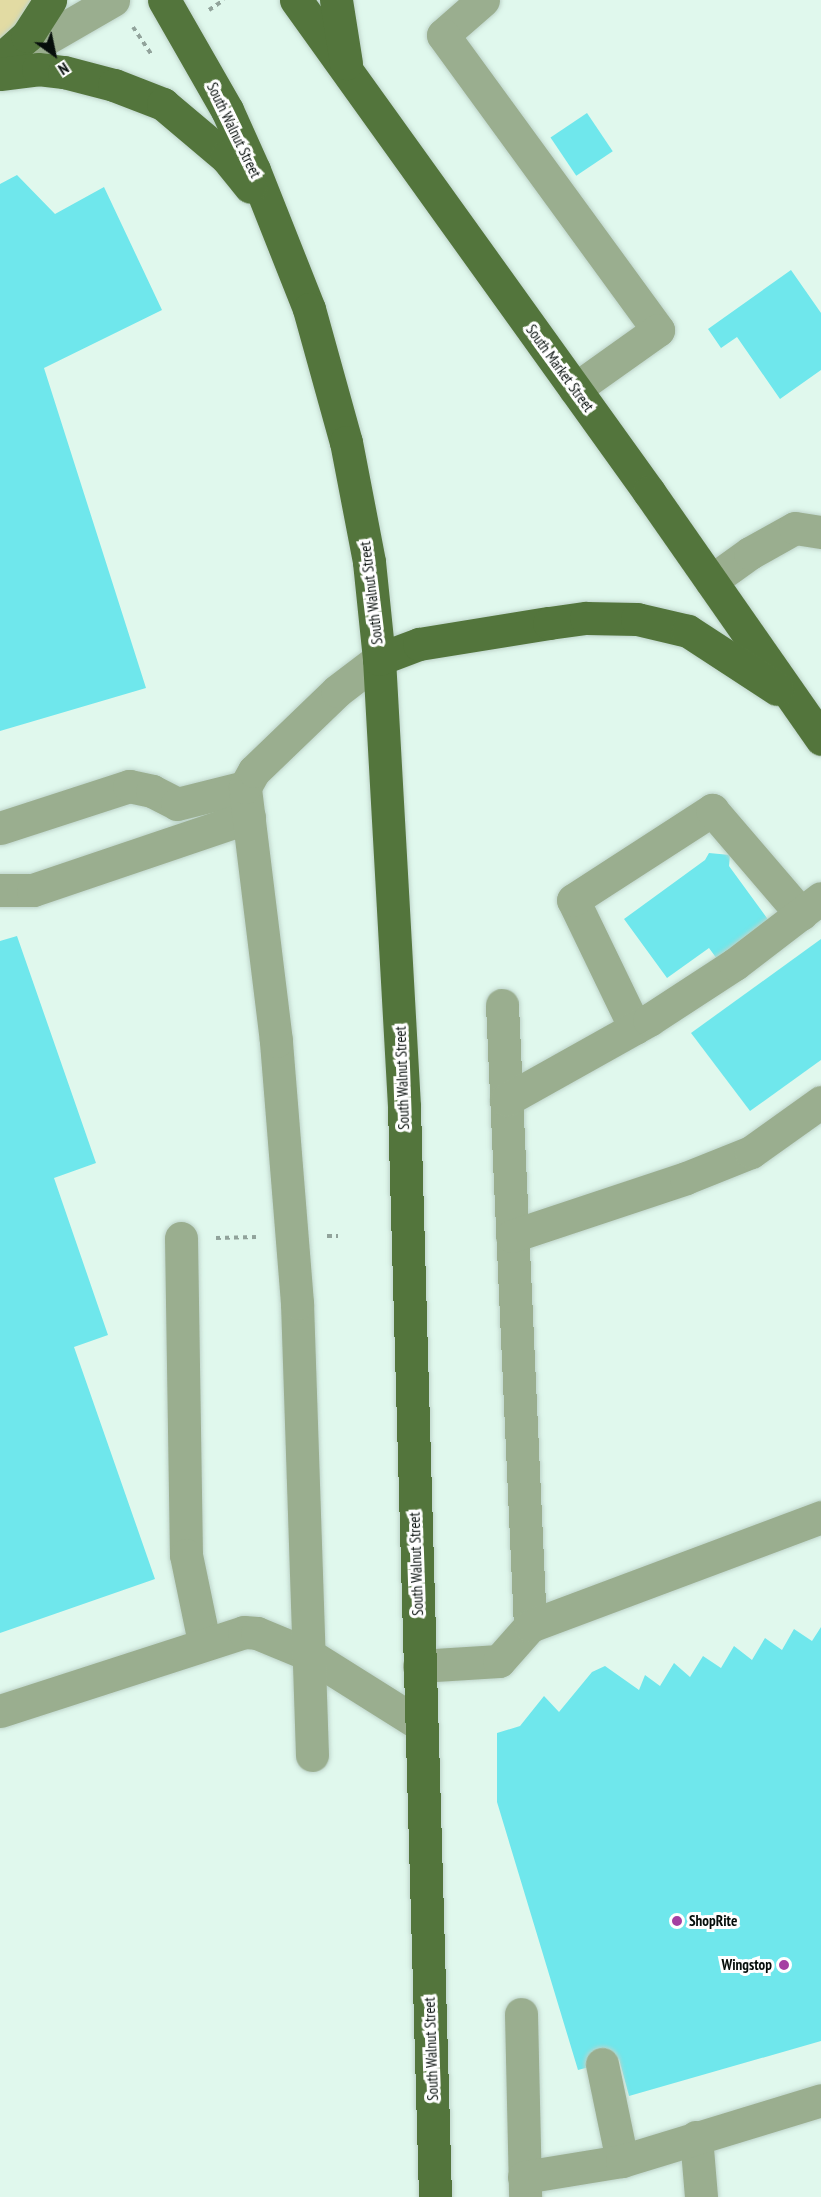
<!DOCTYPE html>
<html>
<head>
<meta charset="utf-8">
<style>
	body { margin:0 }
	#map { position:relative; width:821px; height:2197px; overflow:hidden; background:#e0f8ed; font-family:"PT Sans Narrow",sans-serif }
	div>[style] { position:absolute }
	.green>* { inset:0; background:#e2dba3 }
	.building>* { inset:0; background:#6fe7ec; transform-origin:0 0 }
	.path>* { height:4px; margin-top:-2px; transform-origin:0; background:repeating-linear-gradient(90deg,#91a39b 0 4.5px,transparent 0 9px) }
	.roads { filter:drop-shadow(0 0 2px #bdd3c9) drop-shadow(0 0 2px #bdd3c9) }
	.minor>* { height:33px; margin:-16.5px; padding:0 16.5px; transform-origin:16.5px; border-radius:16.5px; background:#9aae8f }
	.major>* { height:33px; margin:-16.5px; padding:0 16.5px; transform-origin:16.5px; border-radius:16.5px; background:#53753c }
	.dots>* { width:16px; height:16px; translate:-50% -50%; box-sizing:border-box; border:3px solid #fff; border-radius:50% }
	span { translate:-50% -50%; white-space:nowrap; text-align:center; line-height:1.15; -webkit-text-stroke:6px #fff; paint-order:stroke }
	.street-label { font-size:15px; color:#060e0b }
	.poi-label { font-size:15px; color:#060e0b; font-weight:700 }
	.left { translate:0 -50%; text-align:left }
	.right { translate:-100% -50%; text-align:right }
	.north { position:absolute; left:24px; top:24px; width:60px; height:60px; -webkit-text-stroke:4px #fff; paint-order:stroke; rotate:147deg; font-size:16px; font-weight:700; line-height:24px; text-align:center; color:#060e0b }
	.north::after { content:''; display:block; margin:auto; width:21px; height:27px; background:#060e0b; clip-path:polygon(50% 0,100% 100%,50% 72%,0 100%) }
</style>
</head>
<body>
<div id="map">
	<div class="green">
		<i style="clip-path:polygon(0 0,50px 0,0 60px)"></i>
	</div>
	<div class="building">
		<i style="left:587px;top:113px;width:46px;height:44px;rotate:56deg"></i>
		<i style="clip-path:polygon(17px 175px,55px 214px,104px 187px,162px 310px,44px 368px,146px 688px,0 731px,0 184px)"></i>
		<i style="clip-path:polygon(791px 270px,821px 313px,821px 370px,780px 399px,737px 337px,721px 348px,708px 329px)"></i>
		<i style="clip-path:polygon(709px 853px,730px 855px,729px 866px,772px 925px,720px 963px,709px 948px,667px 978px,624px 919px,705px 860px)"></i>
		<i style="clip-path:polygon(17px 936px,96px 1163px,54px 1178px,108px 1335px,74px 1347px,155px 1579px,0 1633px,0 941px)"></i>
		<i style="clip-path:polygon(821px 939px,821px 1060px,750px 1111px,691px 1033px)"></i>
		<i style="clip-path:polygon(821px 1627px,821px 2041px,629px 2096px,619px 2059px,578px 2070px,497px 1802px,497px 1733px,520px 1726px,544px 1696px,559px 1712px,592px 1672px,605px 1666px,639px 1690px,645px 1675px,660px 1686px,674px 1663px,690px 1677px,703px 1656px,721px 1668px,734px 1646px,752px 1660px,765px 1638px,782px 1650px,794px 1629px,812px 1641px)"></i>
	</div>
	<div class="path">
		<i style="left:209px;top:10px;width:18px;rotate:-34deg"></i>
		<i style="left:133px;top:27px;width:32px;rotate:56deg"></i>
		<i style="left:327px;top:1236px;width:11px"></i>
		<i style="left:216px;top:1238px;width:40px;rotate:-1.4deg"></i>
	</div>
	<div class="roads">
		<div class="minor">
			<i style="left:483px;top:0;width:53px;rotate:138.8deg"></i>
			<i style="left:443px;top:35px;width:365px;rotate:53.9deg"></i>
			<i style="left:658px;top:330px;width:102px;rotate:144.6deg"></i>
			<i style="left:4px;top:63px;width:126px;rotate:-30deg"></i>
			<i style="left:711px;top:581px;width:48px;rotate:-35.7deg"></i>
			<i style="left:750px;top:553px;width:51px;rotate:-29.1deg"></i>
			<i style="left:795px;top:528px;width:26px;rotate:9deg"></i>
			<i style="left:0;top:828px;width:136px;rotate:-18deg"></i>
			<i style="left:129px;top:786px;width:24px;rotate:12deg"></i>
			<i style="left:152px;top:791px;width:28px;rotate:27deg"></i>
			<i style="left:177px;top:804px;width:70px;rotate:-14deg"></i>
			<i style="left:0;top:890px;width:33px"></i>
			<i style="left:33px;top:890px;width:228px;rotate:-18.7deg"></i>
			<i style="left:502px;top:1005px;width:622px;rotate:87.42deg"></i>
			<i style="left:635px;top:1028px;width:142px;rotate:-115.8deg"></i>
			<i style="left:573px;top:900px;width:166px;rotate:-32.9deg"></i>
			<i style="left:712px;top:810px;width:137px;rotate:49.4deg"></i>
			<i style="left:506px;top:1100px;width:164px;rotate:-29.2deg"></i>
			<i style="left:649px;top:1020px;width:103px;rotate:-33.1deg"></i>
			<i style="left:735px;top:964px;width:108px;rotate:-37.5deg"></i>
			<i style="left:512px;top:1236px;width:183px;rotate:-18.4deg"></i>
			<i style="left:686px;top:1178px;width:70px;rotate:-21.8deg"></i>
			<i style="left:751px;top:1152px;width:86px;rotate:-35.5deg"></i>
			<i style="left:181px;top:1238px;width:317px;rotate:89.1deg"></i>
			<i style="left:186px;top:1555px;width:89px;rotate:78.3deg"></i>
			<i style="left:419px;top:1666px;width:80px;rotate:-3.6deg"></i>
			<i style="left:499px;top:1661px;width:47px;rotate:-48.5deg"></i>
			<i style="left:530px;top:1626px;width:311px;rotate:-20.5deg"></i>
			<i style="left:0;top:1711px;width:256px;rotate:-17.9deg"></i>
			<i style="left:244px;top:1632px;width:13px;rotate:4deg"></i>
			<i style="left:257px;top:1633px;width:55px;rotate:22.4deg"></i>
			<i style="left:308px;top:1654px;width:133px;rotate:32.1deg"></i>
			<i style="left:312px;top:1755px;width:452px;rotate:-91.9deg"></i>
			<i style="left:297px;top:1303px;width:263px;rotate:-94.6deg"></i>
			<i style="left:276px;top:1041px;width:256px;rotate:-97deg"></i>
			<i style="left:245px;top:787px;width:18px;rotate:-61deg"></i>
			<i style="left:254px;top:771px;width:115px;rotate:-43.9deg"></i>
			<i style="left:337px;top:691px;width:53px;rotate:-37.3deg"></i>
			<i style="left:521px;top:2014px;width:183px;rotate:88.7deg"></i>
			<i style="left:602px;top:2064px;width:99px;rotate:78.3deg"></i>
			<i style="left:696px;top:2137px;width:60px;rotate:85.2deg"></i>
			<i style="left:524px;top:2177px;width:99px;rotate:-9.3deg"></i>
			<i style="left:622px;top:2161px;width:208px;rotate:-17deg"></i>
		</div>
		<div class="major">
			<i style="left:164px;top:0;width:127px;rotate:60.2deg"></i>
			<i style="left:227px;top:110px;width:66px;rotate:65.8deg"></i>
			<i style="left:254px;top:170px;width:149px;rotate:68.4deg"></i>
			<i style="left:309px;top:309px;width:138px;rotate:74.5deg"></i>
			<i style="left:346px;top:442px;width:122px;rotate:79.1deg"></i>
			<i style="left:369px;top:562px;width:98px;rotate:84.1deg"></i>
			<i style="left:379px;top:659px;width:449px;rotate:86.8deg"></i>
			<i style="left:404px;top:1107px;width:1090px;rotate:88.37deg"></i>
			<i style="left:296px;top:0;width:606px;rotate:54.34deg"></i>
			<i style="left:649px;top:492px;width:301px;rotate:55.1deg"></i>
			<i style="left:336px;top:0;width:64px;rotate:81deg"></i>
			<i style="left:0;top:60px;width:36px;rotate:-42deg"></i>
			<i style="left:27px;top:36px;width:43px;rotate:-57.4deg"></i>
			<i style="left:0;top:74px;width:38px;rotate:-7deg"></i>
			<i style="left:38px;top:69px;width:26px;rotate:7deg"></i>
			<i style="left:64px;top:72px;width:52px;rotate:14.6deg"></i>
			<i style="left:114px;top:85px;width:53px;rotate:21.2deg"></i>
			<i style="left:163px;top:104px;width:82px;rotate:40.1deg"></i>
			<i style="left:226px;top:157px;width:38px;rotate:51deg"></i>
			<i style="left:379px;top:659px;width:43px;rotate:-20.6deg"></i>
			<i style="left:419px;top:644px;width:132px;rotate:-9.2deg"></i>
			<i style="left:549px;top:623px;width:37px;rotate:-8deg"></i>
			<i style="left:586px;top:618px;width:51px;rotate:1.1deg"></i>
			<i style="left:637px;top:619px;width:52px;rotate:13.2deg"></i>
			<i style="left:688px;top:631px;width:106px;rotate:33.1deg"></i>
		</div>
	</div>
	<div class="dots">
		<i style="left:677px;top:1921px;background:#a53fa2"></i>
		<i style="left:784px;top:1965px;background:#a53fa2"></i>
	</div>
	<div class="street-label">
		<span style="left:234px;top:130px;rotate:64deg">South Walnut Street</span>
		<span style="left:560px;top:368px;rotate:54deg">South Market Street</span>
		<span style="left:371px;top:593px;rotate:-97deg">South Walnut Street</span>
		<span style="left:402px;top:1078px;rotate:-92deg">South Walnut Street</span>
		<span style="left:416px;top:1564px;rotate:-92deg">South Walnut Street</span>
		<span style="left:431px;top:2049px;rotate:-92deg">South Walnut Street</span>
	</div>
	<div class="poi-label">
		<span class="left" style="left:689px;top:1921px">ShopRite</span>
		<span class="right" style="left:772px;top:1965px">Wingstop</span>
	</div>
	<div class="north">N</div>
</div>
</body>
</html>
